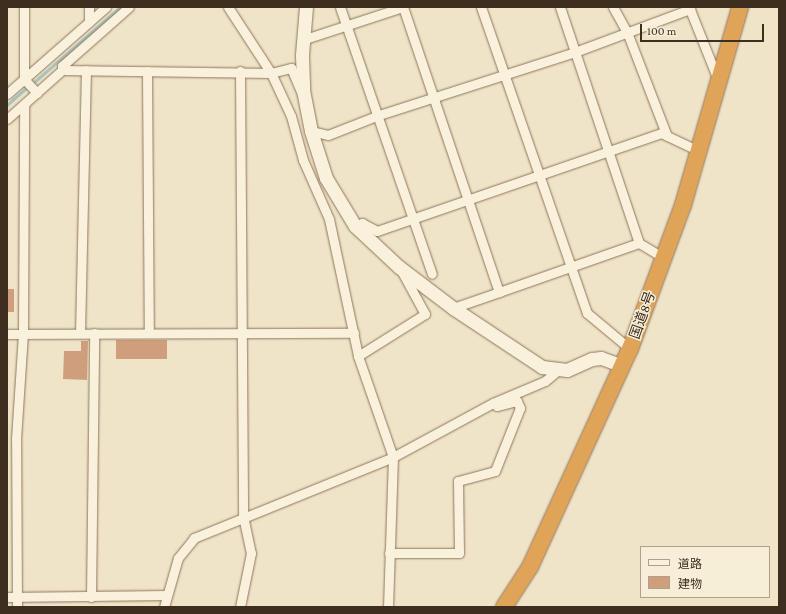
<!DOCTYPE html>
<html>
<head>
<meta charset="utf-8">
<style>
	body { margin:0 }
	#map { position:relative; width:786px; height:614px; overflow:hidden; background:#f0e4c8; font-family:"Crimson Pro","Noto Sans JP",serif }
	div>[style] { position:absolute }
	.stream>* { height:2.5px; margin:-1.25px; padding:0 1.25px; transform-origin:1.25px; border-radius:1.25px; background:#a9c4bc }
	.building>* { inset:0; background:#cf9f7d; transform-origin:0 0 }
	.roads { filter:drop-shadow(0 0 1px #8d765c) drop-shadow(0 0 1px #8d765c) }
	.street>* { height:9px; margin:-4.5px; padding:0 4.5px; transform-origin:4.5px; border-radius:4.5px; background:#faf1dc }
	.secondary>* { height:13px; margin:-6.5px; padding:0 6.5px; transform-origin:6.5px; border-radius:6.5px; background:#faf1dc }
	.highway>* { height:16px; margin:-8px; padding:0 8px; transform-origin:8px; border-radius:8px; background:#e0a458 }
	span { translate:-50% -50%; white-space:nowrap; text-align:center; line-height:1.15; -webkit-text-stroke:3px #f7eed8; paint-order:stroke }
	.street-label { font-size:14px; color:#3d2e20 }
	.frame { position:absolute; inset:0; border:8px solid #3d2e20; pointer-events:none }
	.legend { position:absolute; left:640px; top:546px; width:130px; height:52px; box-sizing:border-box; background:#f7eed8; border:1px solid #ada18e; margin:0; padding:5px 7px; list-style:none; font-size:12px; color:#3d2e20 }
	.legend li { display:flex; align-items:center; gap:8px; height:20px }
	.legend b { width:20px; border:1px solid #ada18e }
	.scale { position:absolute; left:640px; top:24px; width:124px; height:18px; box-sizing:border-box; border:2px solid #3d2e20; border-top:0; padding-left:5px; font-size:12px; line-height:14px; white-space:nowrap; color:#3d2e20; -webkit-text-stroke:3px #f7eed8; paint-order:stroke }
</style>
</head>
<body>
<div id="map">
	<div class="stream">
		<i style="left:32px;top:84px;width:117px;rotate:-41.2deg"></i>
		<i style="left:7px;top:105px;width:28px;rotate:-41deg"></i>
	</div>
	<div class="building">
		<i style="left:7px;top:289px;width:7px;height:23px"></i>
		<i style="left:116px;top:340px;width:51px;height:19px"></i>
		<i style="clip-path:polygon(81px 341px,88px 341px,87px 380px,63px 379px,64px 351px,81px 351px)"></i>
	</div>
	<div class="roads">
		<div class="street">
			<i style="left:24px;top:7px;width:72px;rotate:90deg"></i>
			<i style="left:24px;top:79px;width:19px;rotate:47deg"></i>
			<i style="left:89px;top:7px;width:15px;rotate:90deg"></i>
			<i style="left:228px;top:7px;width:79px;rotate:56.9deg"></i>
			<i style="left:271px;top:73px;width:21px;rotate:-14deg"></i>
			<i style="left:291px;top:68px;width:25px;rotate:67deg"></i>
			<i style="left:340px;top:7px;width:282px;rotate:71deg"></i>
			<i style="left:403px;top:7px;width:301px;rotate:71.4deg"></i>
			<i style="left:499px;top:292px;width:148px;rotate:-19.3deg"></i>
			<i style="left:481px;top:7px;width:324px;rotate:70.9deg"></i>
			<i style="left:587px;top:313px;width:56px;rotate:39.9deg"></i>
			<i style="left:560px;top:7px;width:249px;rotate:71.5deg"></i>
			<i style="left:639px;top:243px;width:29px;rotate:31deg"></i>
			<i style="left:613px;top:7px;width:29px;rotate:61deg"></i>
			<i style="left:627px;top:32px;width:111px;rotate:69deg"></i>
			<i style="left:689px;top:7px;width:79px;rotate:68.3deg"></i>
			<i style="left:302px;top:40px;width:106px;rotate:-18.1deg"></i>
			<i style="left:62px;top:70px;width:4px;rotate:-90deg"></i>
			<i style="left:62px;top:66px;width:89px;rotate:-41.4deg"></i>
			<i style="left:147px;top:71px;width:262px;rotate:89.6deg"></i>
			<i style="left:240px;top:71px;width:445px;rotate:89.6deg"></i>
			<i style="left:243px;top:516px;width:38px;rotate:78deg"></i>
			<i style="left:251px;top:553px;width:55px;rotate:101.5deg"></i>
			<i style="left:7px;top:94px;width:132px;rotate:-41.3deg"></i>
			<i style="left:7px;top:119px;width:74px;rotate:-41.7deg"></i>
			<i style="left:62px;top:70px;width:209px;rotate:0.8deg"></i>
			<i style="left:271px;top:73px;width:47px;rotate:65.1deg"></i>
			<i style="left:291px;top:116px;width:46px;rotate:74.7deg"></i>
			<i style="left:303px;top:160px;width:64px;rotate:66.2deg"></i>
			<i style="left:329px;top:219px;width:140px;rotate:78deg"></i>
			<i style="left:358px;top:356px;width:107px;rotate:70.9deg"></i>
			<i style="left:393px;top:457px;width:150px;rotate:91.9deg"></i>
			<i style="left:311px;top:131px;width:17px;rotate:13deg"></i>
			<i style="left:328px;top:135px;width:55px;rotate:-21.4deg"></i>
			<i style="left:379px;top:115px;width:206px;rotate:-17.8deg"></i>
			<i style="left:575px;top:52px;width:123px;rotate:-20.5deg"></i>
			<i style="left:355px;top:226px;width:8px;rotate:-23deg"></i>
			<i style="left:362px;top:223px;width:17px;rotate:28deg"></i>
			<i style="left:377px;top:231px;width:300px;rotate:-19deg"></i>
			<i style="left:661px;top:133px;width:42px;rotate:25.3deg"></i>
			<i style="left:453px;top:308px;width:49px;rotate:-19.2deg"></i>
			<i style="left:80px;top:333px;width:263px;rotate:-88.7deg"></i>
			<i style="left:7px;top:334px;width:347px;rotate:-0.2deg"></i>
			<i style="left:358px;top:356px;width:79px;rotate:-32.1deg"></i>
			<i style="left:425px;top:314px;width:48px;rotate:-118.7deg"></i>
			<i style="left:389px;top:553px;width:70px"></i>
			<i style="left:459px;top:553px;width:72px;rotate:-90.8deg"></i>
			<i style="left:458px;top:481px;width:38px;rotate:-15deg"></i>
			<i style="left:495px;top:471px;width:68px;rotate:-68.4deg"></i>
			<i style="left:520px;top:408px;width:8px;rotate:-113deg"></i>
			<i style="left:517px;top:401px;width:21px;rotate:166deg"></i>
			<i style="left:7px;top:597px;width:160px;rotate:-0.7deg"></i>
			<i style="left:91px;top:597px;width:264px;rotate:-89.3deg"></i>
			<i style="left:17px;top:607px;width:168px;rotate:-90.3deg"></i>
			<i style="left:16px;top:439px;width:106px;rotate:-86.2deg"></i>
			<i style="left:23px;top:333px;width:228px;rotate:-89.7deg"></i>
			<i style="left:164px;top:607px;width:51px;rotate:-74.1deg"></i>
			<i style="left:178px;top:558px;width:26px;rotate:-51deg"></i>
			<i style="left:194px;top:538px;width:215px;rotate:-22.1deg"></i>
			<i style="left:393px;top:457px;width:114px;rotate:-28.4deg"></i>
			<i style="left:493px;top:403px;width:56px;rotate:-22.9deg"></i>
			<i style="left:545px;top:381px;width:16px;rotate:-40deg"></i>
		</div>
		<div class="secondary">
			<i style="left:306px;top:7px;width:48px;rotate:94.8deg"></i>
			<i style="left:302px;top:55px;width:35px;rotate:88deg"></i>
			<i style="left:303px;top:90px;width:42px;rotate:79deg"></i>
			<i style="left:311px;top:131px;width:49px;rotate:72.3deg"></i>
			<i style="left:326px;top:178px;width:56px;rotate:58.9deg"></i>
			<i style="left:355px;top:226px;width:60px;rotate:43deg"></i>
			<i style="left:399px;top:267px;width:68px;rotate:37.2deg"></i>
			<i style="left:453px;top:308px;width:107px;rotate:33.5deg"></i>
			<i style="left:542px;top:367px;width:25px;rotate:7deg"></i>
			<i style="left:567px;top:370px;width:27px;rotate:-24deg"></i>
			<i style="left:592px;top:359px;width:9px;rotate:-6deg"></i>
			<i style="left:601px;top:358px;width:23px;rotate:20deg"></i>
		</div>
		<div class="highway">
			<i style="left:504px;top:607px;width:48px;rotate:-57deg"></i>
			<i style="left:530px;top:567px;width:240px;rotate:-65.4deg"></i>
			<i style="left:630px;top:349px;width:153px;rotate:-69.8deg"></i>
			<i style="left:683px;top:205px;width:206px;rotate:-73.9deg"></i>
		</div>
	</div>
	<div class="street-label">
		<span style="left:642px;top:315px;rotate:-70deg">国道8号</span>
	</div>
	<div class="frame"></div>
	<ul class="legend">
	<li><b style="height:5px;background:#faf1dc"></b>道路</li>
	<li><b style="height:11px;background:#cf9f7d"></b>建物</li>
	</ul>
	<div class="scale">100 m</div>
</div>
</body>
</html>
